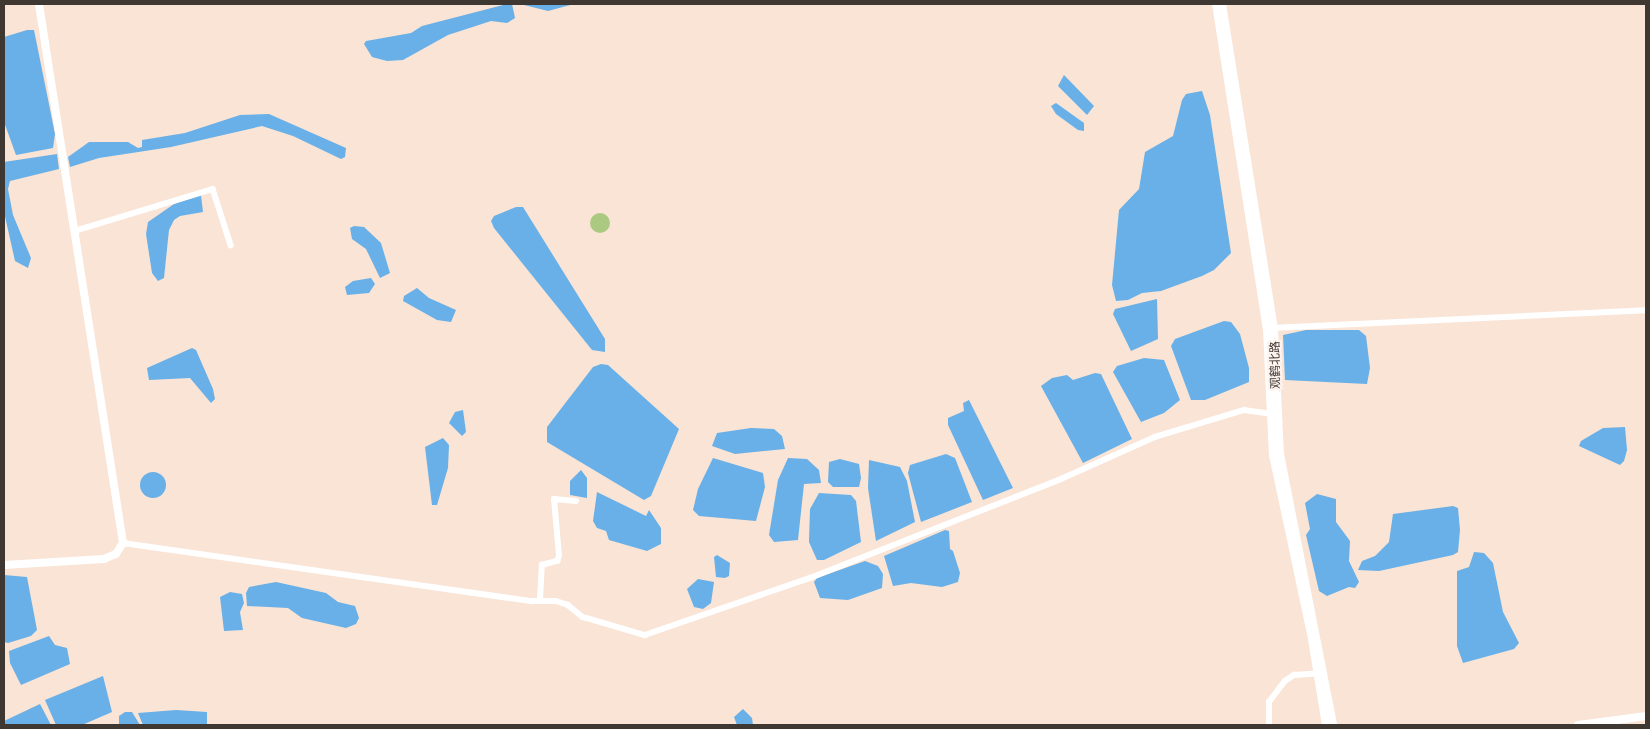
<!DOCTYPE html>
<html>
<head>
<meta charset="utf-8">
<style>
	body { margin:0 }
	#map { position:relative; width:1650px; height:729px; overflow:hidden; background:#f9e4d6; font-family:Barlow,"Noto Sans SC",sans-serif }
	div>[style] { position:absolute }
	.green>* { inset:0; background:#abc980 }
	.round { border-radius:50% }
	.water>* { inset:0; background:#68b0e7 }
	.minor>* { height:5.5px; margin:-2.75px; padding:0 2.75px; transform-origin:2.75px; border-radius:2.75px; background:#fff }
	.tertiary>* { height:8px; margin:-4px; padding:0 4px; transform-origin:4px; border-radius:4px; background:#fff }
	span { translate:-50% -50%; white-space:nowrap; text-align:center; line-height:1.15; -webkit-text-stroke:4.5px #fdf4ef; paint-order:stroke }
	.street-label { font-size:12px; color:#3f3732 }
	.frame { position:absolute; inset:0; border:5px solid #3f3732; pointer-events:none }
</style>
</head>
<body>
<div id="map">
	<div class="green">
		<i class="round" style="left:590px;top:213px;width:20px;height:20px"></i>
	</div>
	<div class="water">
		<i style="clip-path:polygon(507px 4px,512px 4px,515px 18px,507px 23px,491px 21px,448px 35px,403px 60px,387px 61px,372px 57px,364px 44px,366px 41px,411px 33px,422px 26px)"></i>
		<i style="clip-path:polygon(520px 4px,574px 4px,548px 11px)"></i>
		<i style="clip-path:polygon(27px 30px,34px 30px,55px 134px,53px 148px,16px 155px,4px 122px,4px 37px)"></i>
		<i style="clip-path:polygon(1064px 75px,1094px 106px,1087px 115px,1058px 86px)"></i>
		<i style="clip-path:polygon(1202px 91px,1210px 115px,1231px 253px,1214px 270px,1202px 276px,1161px 291px,1142px 293px,1128px 300px,1116px 301px,1112px 285px,1119px 210px,1139px 189px,1145px 152px,1173px 136px,1182px 100px,1186px 94px)"></i>
		<i style="clip-path:polygon(1056px 103px,1084px 123px,1084px 131px,1078px 130px,1056px 114px,1051px 106px)"></i>
		<i style="clip-path:polygon(269px 114px,346px 148px,345px 157px,341px 159px,293px 136px,262px 126px,171px 147px,99px 158px,70px 167px,68px 157px,89px 142px,128px 142px,138px 148px,142px 147px,142px 140px,185px 133px,240px 115px)"></i>
		<i style="clip-path:polygon(57px 154px,59px 169px,10px 181px,8px 189px,13px 215px,31px 258px,28px 268px,15px 261px,4px 212px,4px 162px)"></i>
		<i style="clip-path:polygon(201px 195px,203px 212px,180px 216px,174px 220px,169px 230px,164px 278px,158px 281px,152px 273px,146px 234px,148px 222px,174px 204px)"></i>
		<i style="clip-path:polygon(516px 207px,523px 207px,605px 339px,605px 352px,592px 350px,494px 228px,491px 221px,494px 216px)"></i>
		<i style="clip-path:polygon(354px 226px,364px 227px,381px 243px,390px 273px,380px 278px,366px 249px,352px 239px,350px 228px)"></i>
		<i style="clip-path:polygon(371px 278px,375px 284px,369px 293px,347px 295px,345px 287px,353px 281px)"></i>
		<i style="clip-path:polygon(417px 288px,429px 298px,456px 310px,451px 322px,437px 320px,403px 301px,404px 296px)"></i>
		<i style="clip-path:polygon(1157px 299px,1158px 339px,1131px 351px,1113px 314px,1115px 309px)"></i>
		<i style="clip-path:polygon(1224px 321px,1231px 322px,1240px 334px,1249px 368px,1249px 382px,1205px 400px,1191px 400px,1171px 346px,1175px 339px)"></i>
		<i style="clip-path:polygon(1306px 330px,1359px 330px,1366px 336px,1370px 368px,1367px 384px,1285px 380px,1283px 335px)"></i>
		<i style="clip-path:polygon(192px 348px,196px 350px,213px 389px,215px 399px,211px 403px,190px 378px,149px 380px,147px 368px)"></i>
		<i style="clip-path:polygon(1144px 358px,1164px 360px,1180px 400px,1164px 413px,1141px 422px,1113px 372px,1117px 366px)"></i>
		<i style="clip-path:polygon(601px 364px,608px 365px,679px 429px,651px 496px,644px 500px,547px 442px,547px 427px,593px 367px)"></i>
		<i style="clip-path:polygon(1095px 373px,1101px 374px,1132px 439px,1083px 463px,1041px 386px,1052px 378px,1067px 375px,1073px 380px)"></i>
		<i style="clip-path:polygon(969px 400px,1013px 488px,983px 500px,948px 425px,948px 418px,964px 411px,963px 403px)"></i>
		<i style="clip-path:polygon(463px 410px,466px 432px,462px 436px,449px 423px,455px 412px)"></i>
		<i style="clip-path:polygon(1625px 427px,1627px 450px,1624px 461px,1620px 465px,1579px 446px,1581px 441px,1603px 428px)"></i>
		<i style="clip-path:polygon(751px 428px,774px 429px,782px 436px,785px 449px,735px 454px,712px 446px,717px 433px)"></i>
		<i style="clip-path:polygon(443px 438px,449px 445px,448px 468px,437px 505px,432px 505px,425px 447px)"></i>
		<i style="clip-path:polygon(946px 454px,955px 458px,972px 502px,921px 522px,908px 473px,910px 465px)"></i>
		<i style="clip-path:polygon(713px 458px,763px 473px,765px 487px,756px 521px,699px 516px,693px 510px,698px 489px)"></i>
		<i style="clip-path:polygon(788px 458px,807px 459px,819px 470px,821px 483px,804px 484px,798px 540px,774px 542px,769px 535px,778px 480px)"></i>
		<i style="clip-path:polygon(840px 459px,859px 464px,861px 478px,859px 487px,833px 487px,828px 482px,829px 462px)"></i>
		<i style="clip-path:polygon(869px 460px,900px 467px,907px 481px,915px 522px,876px 541px,868px 488px)"></i>
		<i style="clip-path:polygon(581px 470px,587px 478px,587px 498px,570px 495px,570px 481px)"></i>
		<i class="round" style="left:140px;top:472px;width:26px;height:26px"></i>
		<i style="clip-path:polygon(597px 492px,646px 516px,649px 510px,661px 528px,661px 544px,647px 551px,609px 540px,606px 531px,597px 528px,593px 521px)"></i>
		<i style="clip-path:polygon(819px 493px,851px 495px,856px 501px,861px 542px,824px 560px,817px 560px,809px 542px,810px 509px)"></i>
		<i style="clip-path:polygon(1317px 494px,1336px 499px,1336px 522px,1350px 541px,1349px 561px,1359px 582px,1355px 588px,1349px 587px,1327px 596px,1319px 591px,1306px 535px,1310px 529px,1305px 503px)"></i>
		<i style="clip-path:polygon(1453px 506px,1458px 508px,1460px 530px,1458px 552px,1453px 555px,1379px 571px,1358px 570px,1362px 561px,1375px 556px,1389px 542px,1393px 514px)"></i>
		<i style="clip-path:polygon(945px 530px,949px 531px,950px 549px,953px 551px,960px 573px,958px 582px,942px 587px,911px 583px,893px 586px,884px 556px)"></i>
		<i style="clip-path:polygon(1474px 552px,1484px 553px,1493px 563px,1503px 612px,1519px 643px,1514px 649px,1463px 663px,1457px 646px,1457px 571px,1469px 567px)"></i>
		<i style="clip-path:polygon(717px 555px,730px 563px,729px 576px,725px 578px,716px 577px,714px 557px)"></i>
		<i style="clip-path:polygon(865px 561px,878px 566px,883px 574px,882px 588px,848px 600px,820px 598px,814px 582px,817px 578px)"></i>
		<i style="clip-path:polygon(4px 575px,27px 577px,37px 630px,31px 636px,8px 643px,4px 642px)"></i>
		<i style="clip-path:polygon(698px 579px,714px 582px,711px 603px,703px 609px,694px 607px,687px 589px)"></i>
		<i style="clip-path:polygon(276px 582px,326px 593px,338px 602px,355px 606px,359px 618px,356px 624px,346px 628px,302px 618px,288px 608px,247px 606px,246px 593px,249px 587px)"></i>
		<i style="clip-path:polygon(230px 592px,242px 594px,244px 603px,240px 612px,243px 630px,224px 631px,220px 597px)"></i>
		<i style="clip-path:polygon(49px 636px,55px 645px,67px 648px,70px 664px,21px 685px,10px 663px,9px 651px)"></i>
		<i style="clip-path:polygon(103px 676px,112px 712px,82px 725px,56px 725px,45px 700px)"></i>
		<i style="clip-path:polygon(40px 704px,51px 725px,4px 725px,4px 721px)"></i>
		<i style="clip-path:polygon(743px 709px,752px 718px,753px 725px,737px 725px,734px 717px)"></i>
		<i style="clip-path:polygon(176px 710px,207px 712px,207px 725px,143px 725px,138px 713px)"></i>
		<i style="clip-path:polygon(125px 712px,132px 712px,140px 725px,119px 725px,119px 716px)"></i>
	</div>
	<div class="minor">
		<i style="left:75px;top:231px;width:144px;rotate:-16.9deg"></i>
		<i style="left:213px;top:189px;width:59px;rotate:72.2deg"></i>
		<i style="left:1271px;top:328px;width:375px;rotate:-2.7deg"></i>
		<i style="left:123px;top:543px;width:413px;rotate:8.1deg"></i>
		<i style="left:532px;top:601px;width:24px"></i>
		<i style="left:556px;top:601px;width:13px;rotate:18deg"></i>
		<i style="left:568px;top:605px;width:19px;rotate:39deg"></i>
		<i style="left:583px;top:617px;width:65px;rotate:16.2deg"></i>
		<i style="left:645px;top:635px;width:175px;rotate:-19.1deg"></i>
		<i style="left:810px;top:578px;width:270px;rotate:-21.5deg"></i>
		<i style="left:1061px;top:479px;width:103px;rotate:-24.1deg"></i>
		<i style="left:1155px;top:437px;width:93px;rotate:-16.9deg"></i>
		<i style="left:1244px;top:410px;width:30px;rotate:8deg"></i>
		<i style="left:540px;top:600px;width:35px;rotate:-87deg"></i>
		<i style="left:542px;top:565px;width:16px;rotate:-15deg"></i>
		<i style="left:557px;top:561px;width:5px;rotate:-68deg"></i>
		<i style="left:559px;top:556px;width:57px;rotate:-95deg"></i>
		<i style="left:554px;top:499px;width:22px;rotate:5deg"></i>
		<i style="left:1269px;top:725px;width:23px;rotate:-90deg"></i>
		<i style="left:1269px;top:702px;width:26px;rotate:-53deg"></i>
		<i style="left:1285px;top:681px;width:11px;rotate:-34deg"></i>
		<i style="left:1294px;top:675px;width:26px;rotate:-4deg"></i>
	</div>
	<div class="tertiary">
		<i style="left:1216px;top:4px;width:329px;rotate:81.1deg"></i>
		<i style="left:1267px;top:329px;width:126px;rotate:87.3deg"></i>
		<i style="left:1273px;top:455px;width:188px;rotate:78deg"></i>
		<i style="left:1312px;top:639px;width:87px;rotate:80.8deg"></i>
		<i style="left:1222px;top:4px;width:328px;rotate:80.9deg"></i>
		<i style="left:1274px;top:328px;width:126px;rotate:87.3deg"></i>
		<i style="left:1280px;top:454px;width:276px;rotate:78.9deg"></i>
		<i style="left:4px;top:565px;width:100px;rotate:-3.4deg"></i>
		<i style="left:104px;top:559px;width:13px;rotate:-23deg"></i>
		<i style="left:116px;top:554px;width:13px;rotate:-58deg"></i>
		<i style="left:123px;top:543px;width:546px;rotate:-98.86deg"></i>
		<i style="left:1578px;top:725px;width:69px;rotate:-7.5deg"></i>
	</div>
	<div class="street-label">
		<span style="left:1275px;top:365px;rotate:-91deg">观鹤北路</span>
	</div>
	<div class="frame"></div>
</div>
</body>
</html>
